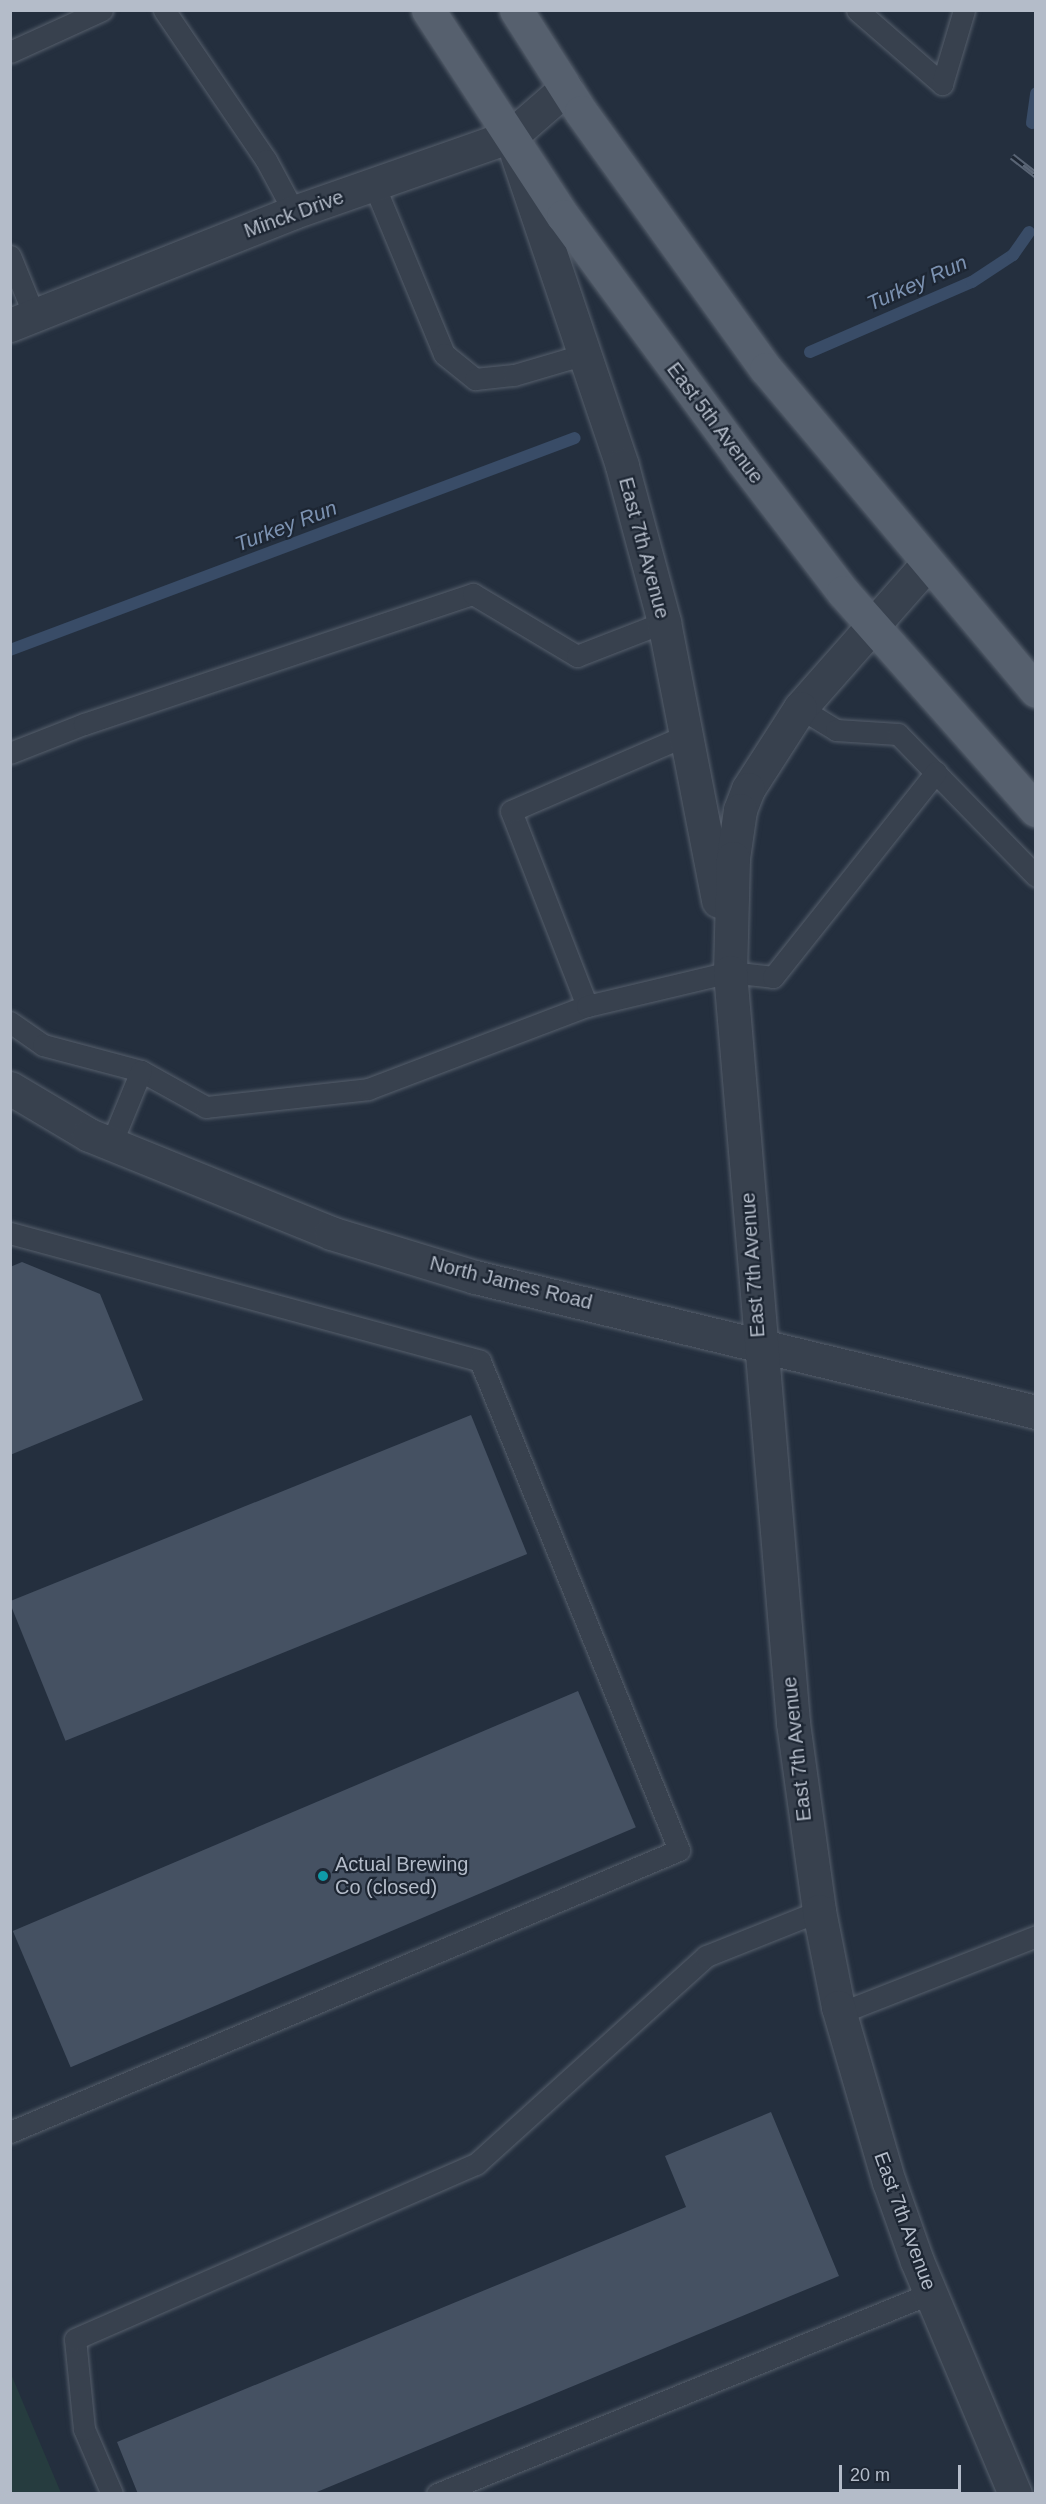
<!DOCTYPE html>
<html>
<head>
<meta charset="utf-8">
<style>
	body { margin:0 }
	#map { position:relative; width:1046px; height:2504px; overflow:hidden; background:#242f3e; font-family:Helvetica,sans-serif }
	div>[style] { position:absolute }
	.green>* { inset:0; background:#263c3f }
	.stream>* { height:12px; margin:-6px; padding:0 6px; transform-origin:6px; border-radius:6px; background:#394c67 }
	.building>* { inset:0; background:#455162; transform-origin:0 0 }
	.roads { filter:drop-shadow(0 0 2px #565f6c) drop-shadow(0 0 2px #565f6c) }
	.service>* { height:21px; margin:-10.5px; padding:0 10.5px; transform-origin:10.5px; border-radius:10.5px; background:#38414e }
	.minor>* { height:33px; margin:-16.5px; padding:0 16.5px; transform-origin:16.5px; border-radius:16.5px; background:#38414e }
	.tertiary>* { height:33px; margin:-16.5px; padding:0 16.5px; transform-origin:16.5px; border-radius:16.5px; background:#38414e }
	.primary>* { height:33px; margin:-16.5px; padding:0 16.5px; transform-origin:16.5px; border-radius:16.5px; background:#56606e }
	.rail>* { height:7px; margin-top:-3.5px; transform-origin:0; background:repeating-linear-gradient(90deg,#1d2633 0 14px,#5a6575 0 28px); box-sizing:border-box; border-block:2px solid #5a6575 }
	.dots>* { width:16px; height:16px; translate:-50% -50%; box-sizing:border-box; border:3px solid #1d2633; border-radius:50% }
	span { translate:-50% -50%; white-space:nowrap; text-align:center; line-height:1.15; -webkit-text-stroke:4.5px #1d2633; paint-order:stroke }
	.street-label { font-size:20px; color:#b4bcc9 }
	.poi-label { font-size:20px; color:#b4bcc9 }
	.left { translate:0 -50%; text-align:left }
	.water-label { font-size:21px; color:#7c92b1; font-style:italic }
	.frame { position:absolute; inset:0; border:12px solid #b4bcc9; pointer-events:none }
	.scale { position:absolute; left:839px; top:2465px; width:122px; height:27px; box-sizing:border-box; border:3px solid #b4bcc9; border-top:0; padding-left:8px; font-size:18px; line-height:21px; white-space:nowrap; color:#b4bcc9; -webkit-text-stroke:4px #1d2633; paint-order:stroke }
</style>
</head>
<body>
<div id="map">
	<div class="green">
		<i style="clip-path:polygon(10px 2374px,11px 2374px,61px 2493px,11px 2493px)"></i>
	</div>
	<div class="stream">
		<i style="left:1032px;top:123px;width:30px;rotate:-82deg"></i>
		<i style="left:810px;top:352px;width:176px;rotate:-23.4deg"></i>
		<i style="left:972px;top:282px;width:49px;rotate:-33.4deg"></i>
		<i style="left:1013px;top:255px;width:28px;rotate:-55deg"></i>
		<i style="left:10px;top:650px;width:603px;rotate:-20.57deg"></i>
	</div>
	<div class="building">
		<i style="clip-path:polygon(22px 1262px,100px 1294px,143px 1400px,10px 1455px,10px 1267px)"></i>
		<i style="left:471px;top:1415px;width:150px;height:498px;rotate:68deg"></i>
		<i style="left:578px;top:1691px;width:148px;height:614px;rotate:67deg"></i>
		<i style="clip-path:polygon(771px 2112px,839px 2276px,312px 2494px,138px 2494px,117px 2442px,686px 2207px,665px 2156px)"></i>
	</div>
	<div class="roads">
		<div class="service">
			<i style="left:164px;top:10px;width:181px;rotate:55.8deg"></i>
			<i style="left:266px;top:160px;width:59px;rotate:61.7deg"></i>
			<i style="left:857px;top:10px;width:113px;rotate:41deg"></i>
			<i style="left:942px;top:84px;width:77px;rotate:-73.4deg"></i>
			<i style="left:10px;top:52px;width:101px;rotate:-24.5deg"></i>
			<i style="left:374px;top:185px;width:183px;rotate:67.5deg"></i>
			<i style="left:444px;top:354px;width:40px;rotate:39deg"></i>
			<i style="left:475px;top:379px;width:39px;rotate:-6deg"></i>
			<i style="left:514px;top:375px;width:71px;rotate:-16.4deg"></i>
			<i style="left:10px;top:256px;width:64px;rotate:67.9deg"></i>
			<i style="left:800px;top:708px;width:42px;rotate:31.4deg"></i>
			<i style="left:836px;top:730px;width:62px;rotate:3.7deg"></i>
			<i style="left:898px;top:734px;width:198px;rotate:45.8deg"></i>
			<i style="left:10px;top:753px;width:79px;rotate:-21.4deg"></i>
			<i style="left:84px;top:724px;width:410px;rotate:-18.5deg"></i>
			<i style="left:473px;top:594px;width:121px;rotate:30.8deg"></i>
			<i style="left:577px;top:656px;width:93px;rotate:-21.3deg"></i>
			<i style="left:587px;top:1006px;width:209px;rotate:-111.3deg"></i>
			<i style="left:511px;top:811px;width:192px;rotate:-23.4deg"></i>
			<i style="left:10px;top:1022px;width:40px;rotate:34.9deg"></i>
			<i style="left:43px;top:1045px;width:101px;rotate:14.9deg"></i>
			<i style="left:141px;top:1071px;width:74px;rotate:29deg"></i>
			<i style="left:206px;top:1107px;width:163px;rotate:-6.3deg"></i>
			<i style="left:368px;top:1089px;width:234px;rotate:-20.8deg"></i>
			<i style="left:587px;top:1006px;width:147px;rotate:-13.4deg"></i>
			<i style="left:730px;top:972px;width:43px;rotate:6.6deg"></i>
			<i style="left:773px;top:977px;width:262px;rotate:-51.5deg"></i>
			<i style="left:111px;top:1144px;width:79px;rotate:-67.7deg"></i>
			<i style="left:10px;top:1233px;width:487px;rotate:15.2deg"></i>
			<i style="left:480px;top:1361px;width:528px;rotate:67.86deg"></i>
			<i style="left:679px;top:1850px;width:726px;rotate:157.14deg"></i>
			<i style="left:840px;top:2013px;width:211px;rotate:-21.4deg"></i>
			<i style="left:112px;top:2494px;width:71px;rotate:-113.3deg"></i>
			<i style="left:84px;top:2429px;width:90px;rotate:-95.7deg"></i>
			<i style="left:75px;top:2339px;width:438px;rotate:-23.6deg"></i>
			<i style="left:476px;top:2164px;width:310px;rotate:-42.1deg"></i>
			<i style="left:706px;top:1956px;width:122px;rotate:-21.7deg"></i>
			<i style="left:437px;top:2494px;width:533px;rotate:-22.14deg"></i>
		</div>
		<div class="minor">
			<i style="left:10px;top:325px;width:306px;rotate:-21.7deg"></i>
			<i style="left:294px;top:212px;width:230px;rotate:-19.3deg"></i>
			<i style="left:511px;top:136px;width:73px;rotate:-41.1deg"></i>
			<i style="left:10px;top:1088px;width:92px;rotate:30.7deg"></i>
			<i style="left:89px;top:1135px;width:261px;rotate:22deg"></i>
			<i style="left:331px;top:1233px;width:151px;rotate:17deg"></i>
			<i style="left:475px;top:1277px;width:577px;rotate:13.53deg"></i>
		</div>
		<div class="tertiary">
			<i style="left:517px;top:155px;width:328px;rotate:71.3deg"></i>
			<i style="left:622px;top:466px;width:162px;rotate:74.9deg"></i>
			<i style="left:664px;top:622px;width:284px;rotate:79deg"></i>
			<i style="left:927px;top:564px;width:192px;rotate:131.4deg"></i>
			<i style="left:800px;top:708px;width:96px;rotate:122.7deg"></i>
			<i style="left:748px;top:789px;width:22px;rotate:111deg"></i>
			<i style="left:740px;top:810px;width:49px;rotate:98.3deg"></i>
			<i style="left:733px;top:858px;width:114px;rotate:91.5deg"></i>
			<i style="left:730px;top:972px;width:754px;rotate:85.2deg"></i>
			<i style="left:793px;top:1723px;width:190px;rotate:82.1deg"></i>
			<i style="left:819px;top:1911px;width:98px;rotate:78.8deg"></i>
			<i style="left:838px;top:2007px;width:182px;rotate:73.8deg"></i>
			<i style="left:889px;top:2182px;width:84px;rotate:70.5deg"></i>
			<i style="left:917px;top:2261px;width:253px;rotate:67.2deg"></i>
		</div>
		<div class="primary">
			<i style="left:428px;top:10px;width:246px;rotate:56.8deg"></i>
			<i style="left:563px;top:216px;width:303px;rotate:53.7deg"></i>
			<i style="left:742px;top:460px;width:166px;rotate:52.6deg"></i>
			<i style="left:843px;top:592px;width:291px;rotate:48.5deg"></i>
			<i style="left:516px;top:10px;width:121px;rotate:57.5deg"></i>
			<i style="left:581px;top:112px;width:317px;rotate:54.3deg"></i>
			<i style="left:766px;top:369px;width:420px;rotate:50deg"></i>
		</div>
	</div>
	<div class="rail">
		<i style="left:1012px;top:156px;width:31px;rotate:38deg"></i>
	</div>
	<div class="dots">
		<i style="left:323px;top:1876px;background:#0f9aa8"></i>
	</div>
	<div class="street-label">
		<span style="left:294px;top:214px;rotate:-20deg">Minck Drive</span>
		<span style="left:715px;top:423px;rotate:53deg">East 5th Avenue</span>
		<span style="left:644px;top:548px;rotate:75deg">East 7th Avenue</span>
		<span style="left:753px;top:1265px;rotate:-94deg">East 7th Avenue</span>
		<span style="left:511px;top:1283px;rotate:14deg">North James Road</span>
		<span style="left:797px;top:1749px;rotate:-96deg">East 7th Avenue</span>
		<span style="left:905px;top:2221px;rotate:70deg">East 7th Avenue</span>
	</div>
	<div class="poi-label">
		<span class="left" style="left:335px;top:1876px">Actual Brewing<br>Co (closed)</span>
	</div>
	<div class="water-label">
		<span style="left:917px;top:283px;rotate:-24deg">Turkey Run</span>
		<span style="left:286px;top:526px;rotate:-21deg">Turkey Run</span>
	</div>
	<div class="frame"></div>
	<div class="scale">20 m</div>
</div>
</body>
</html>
